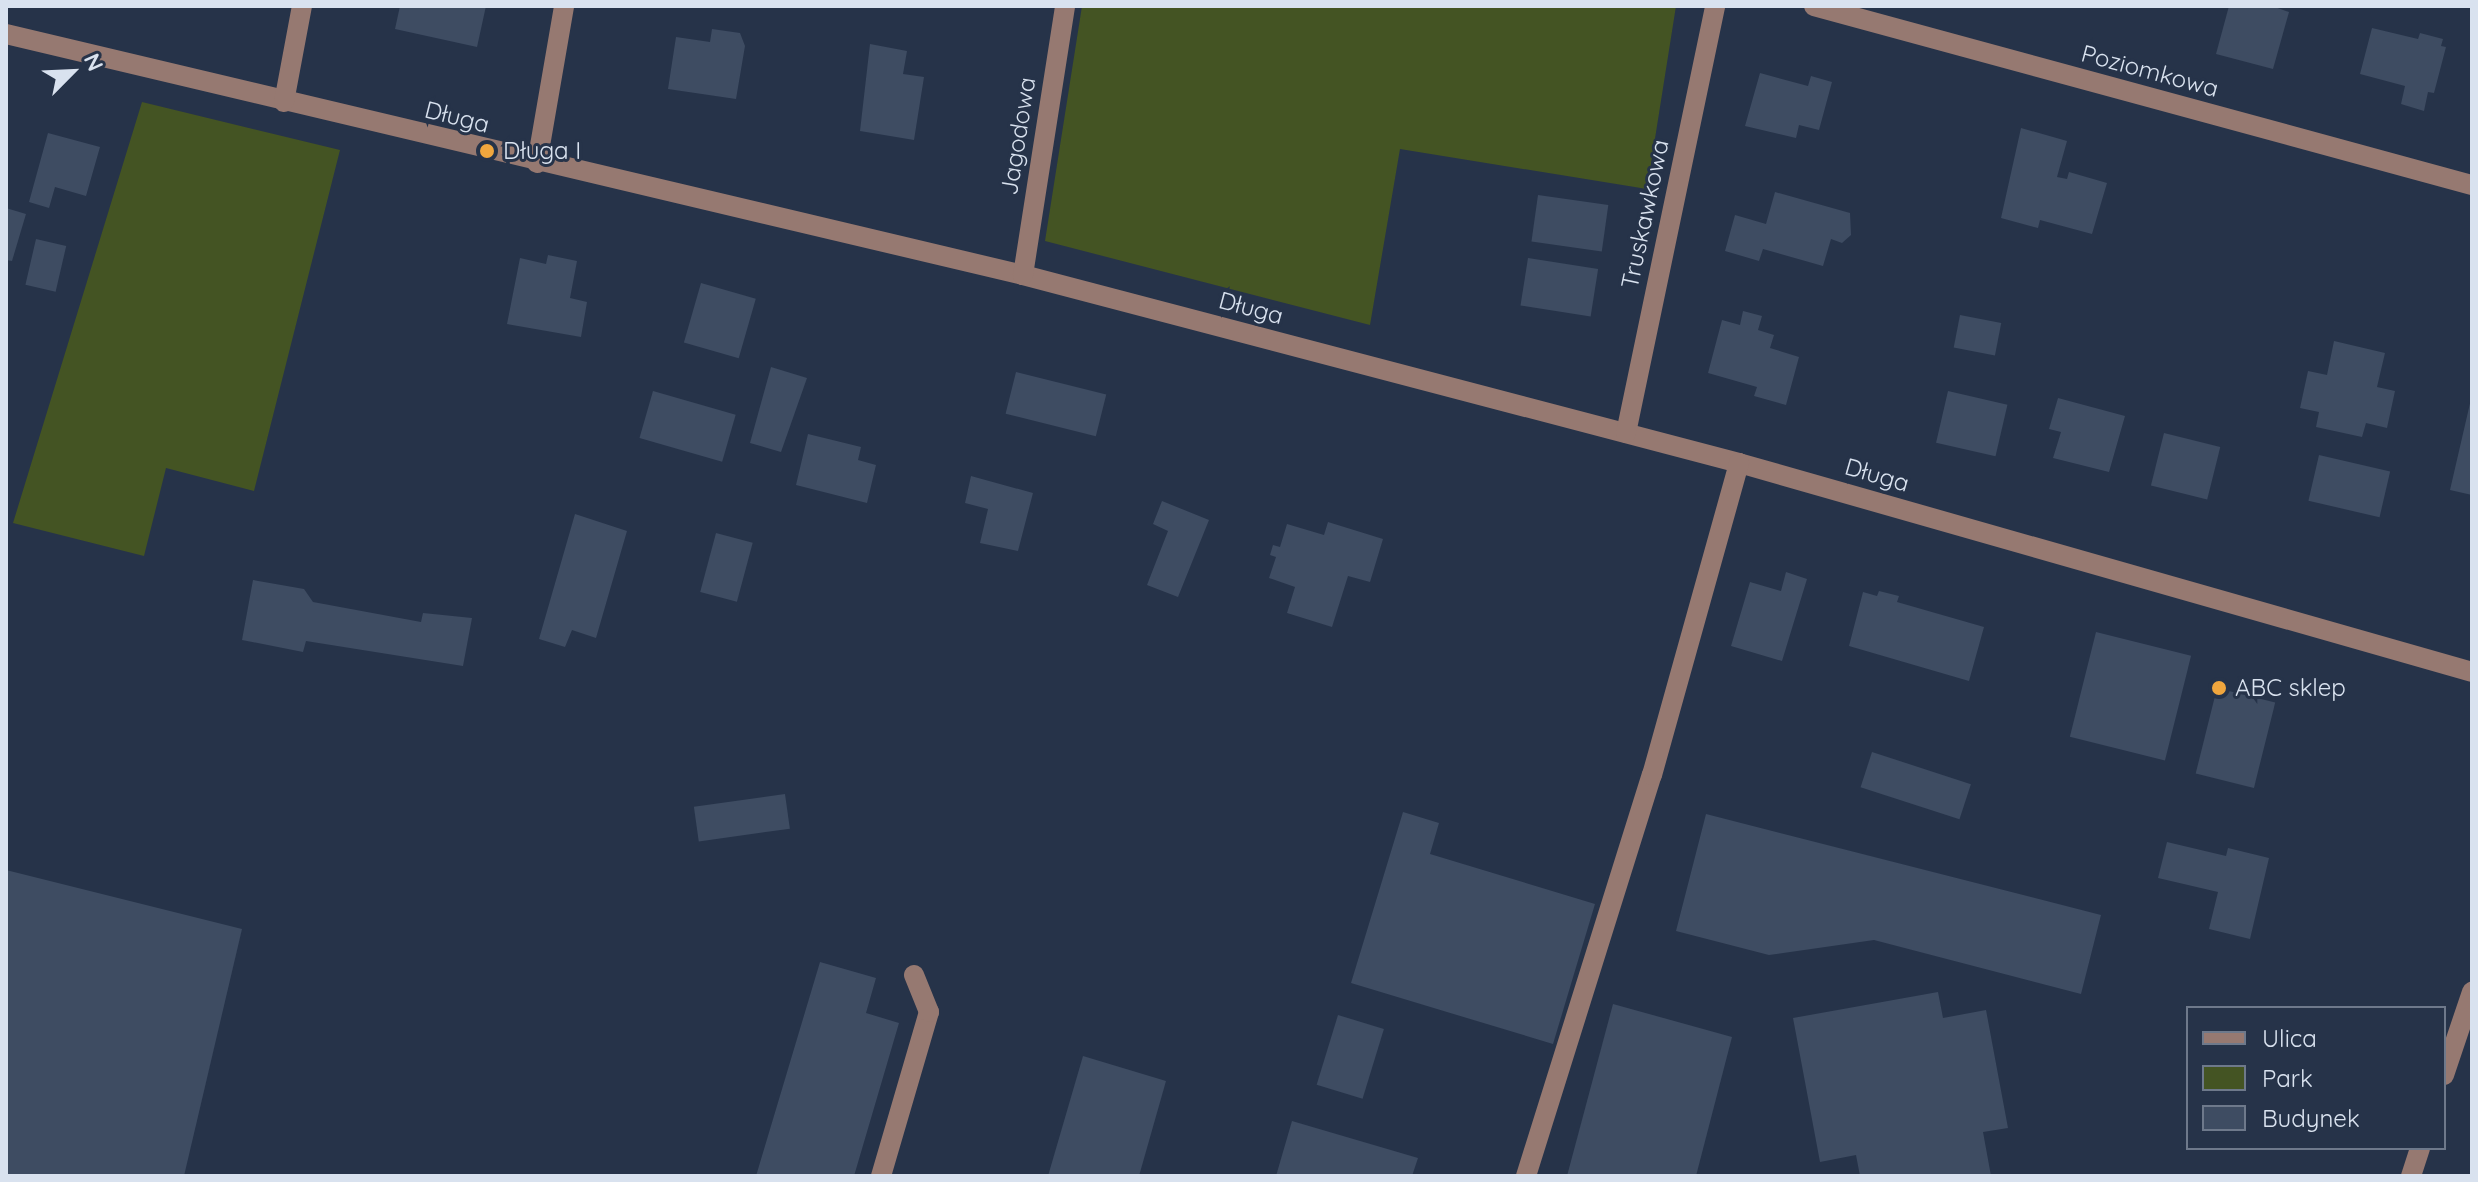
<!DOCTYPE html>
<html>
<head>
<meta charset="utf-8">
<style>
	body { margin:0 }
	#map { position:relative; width:2478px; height:1182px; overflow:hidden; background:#263349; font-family:Quicksand,sans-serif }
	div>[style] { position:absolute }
	.green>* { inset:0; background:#445423 }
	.building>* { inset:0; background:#3e4c62; transform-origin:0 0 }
	.minor>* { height:20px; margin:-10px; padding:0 10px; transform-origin:10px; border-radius:10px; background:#967971 }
	.dots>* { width:22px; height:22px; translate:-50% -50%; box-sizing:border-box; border:4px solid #263349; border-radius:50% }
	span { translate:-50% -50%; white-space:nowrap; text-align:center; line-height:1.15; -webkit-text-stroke:6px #263349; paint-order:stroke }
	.street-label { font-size:24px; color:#d9e2ef }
	.poi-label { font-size:24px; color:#d9e2ef }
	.left { translate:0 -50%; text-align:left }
	.frame { position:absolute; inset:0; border:8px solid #d9e2ef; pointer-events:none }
	.legend { position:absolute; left:2186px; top:1006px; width:260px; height:144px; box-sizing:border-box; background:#263349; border:2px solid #6e798b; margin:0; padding:10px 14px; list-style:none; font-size:24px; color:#d9e2ef }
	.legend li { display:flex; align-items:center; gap:16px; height:40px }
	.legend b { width:40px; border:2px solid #6e798b }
	.north { position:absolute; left:32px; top:32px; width:80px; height:80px; -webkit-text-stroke:6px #263349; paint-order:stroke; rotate:66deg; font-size:22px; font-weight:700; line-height:32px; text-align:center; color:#d9e2ef }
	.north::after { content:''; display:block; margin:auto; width:28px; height:36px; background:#d9e2ef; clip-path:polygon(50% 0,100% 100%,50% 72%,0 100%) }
</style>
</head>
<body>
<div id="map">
	<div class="green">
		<i style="clip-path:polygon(1082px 6px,1676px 6px,1647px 189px,1400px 149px,1370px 325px,1045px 241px)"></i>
		<i style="clip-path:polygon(142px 102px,340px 150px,254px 491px,166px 468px,144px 556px,13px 523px)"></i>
	</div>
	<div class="building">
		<i style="clip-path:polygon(400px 6px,486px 6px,477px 47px,395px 29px)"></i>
		<i style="clip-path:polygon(2229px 6px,2272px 6px,2289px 12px,2273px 69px,2216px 54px)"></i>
		<i style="clip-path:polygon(2372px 28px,2418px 39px,2420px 33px,2443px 39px,2441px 46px,2446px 47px,2434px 93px,2428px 92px,2424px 111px,2401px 104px,2405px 86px,2360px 74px)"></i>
		<i style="clip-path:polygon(712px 29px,740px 33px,745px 46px,736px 99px,668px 89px,676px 37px,710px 42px)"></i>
		<i style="clip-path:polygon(870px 44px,907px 51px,903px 74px,924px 77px,914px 140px,860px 131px)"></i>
		<i style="clip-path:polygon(1760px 73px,1808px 86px,1811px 76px,1832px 82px,1819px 130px,1799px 125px,1796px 138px,1745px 126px)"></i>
		<i style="clip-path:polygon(2021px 128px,2067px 141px,2057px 177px,2067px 179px,2069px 172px,2107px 183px,2092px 234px,2040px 220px,2038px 228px,2001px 218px)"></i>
		<i style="clip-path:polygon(48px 133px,100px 147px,86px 196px,55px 187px,49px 208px,29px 202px)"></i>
		<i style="clip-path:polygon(1775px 192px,1850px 213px,1851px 235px,1842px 243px,1831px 239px,1823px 266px,1763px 249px,1759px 261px,1725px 251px,1735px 215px,1766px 224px)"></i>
		<i style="left:1538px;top:195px;width:71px;height:47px;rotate:8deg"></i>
		<i style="clip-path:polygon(6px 208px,26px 214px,12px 261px,6px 260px)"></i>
		<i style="left:36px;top:239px;width:31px;height:47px;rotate:13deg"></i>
		<i style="clip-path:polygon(548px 255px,577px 261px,570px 298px,587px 302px,581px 337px,507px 324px,520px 258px,546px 264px)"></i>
		<i style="left:1528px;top:258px;width:71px;height:48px;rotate:9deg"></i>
		<i style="left:701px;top:283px;width:57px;height:62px;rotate:16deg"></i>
		<i style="clip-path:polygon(1743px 311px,1762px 316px,1758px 330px,1774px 335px,1770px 348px,1799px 357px,1786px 405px,1754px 396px,1757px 387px,1708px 373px,1722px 320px,1740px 325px)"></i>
		<i style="left:1960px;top:315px;width:42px;height:33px;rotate:11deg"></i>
		<i style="clip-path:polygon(2334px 341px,2385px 353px,2377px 387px,2395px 391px,2387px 428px,2366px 423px,2362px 437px,2316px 427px,2319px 412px,2300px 408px,2308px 371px,2327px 375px)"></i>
		<i style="clip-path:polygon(771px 367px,807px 378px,781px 452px,750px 443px)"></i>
		<i style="left:1016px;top:372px;width:93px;height:43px;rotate:14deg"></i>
		<i style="left:653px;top:391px;width:86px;height:49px;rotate:16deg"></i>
		<i style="left:1948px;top:391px;width:61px;height:53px;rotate:13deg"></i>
		<i style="clip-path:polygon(2058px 398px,2125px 416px,2109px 472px,2053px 458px,2061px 432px,2049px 429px)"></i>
		<i style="clip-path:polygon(2471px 399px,2472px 399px,2472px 495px,2450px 490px)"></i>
		<i style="left:2164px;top:433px;width:58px;height:54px;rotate:14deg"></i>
		<i style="clip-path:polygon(808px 434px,861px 447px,858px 460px,876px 465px,867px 503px,796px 485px)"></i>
		<i style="left:2319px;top:455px;width:73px;height:47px;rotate:13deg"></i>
		<i style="clip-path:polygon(971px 476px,1033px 493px,1018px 551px,980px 543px,988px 509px,965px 503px)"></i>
		<i style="clip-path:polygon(1162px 501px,1209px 520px,1178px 597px,1147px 585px,1168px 531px,1153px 524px)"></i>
		<i style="clip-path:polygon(575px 514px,627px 531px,596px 638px,572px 630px,565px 647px,539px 639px)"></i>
		<i style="clip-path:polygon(1328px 522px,1383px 539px,1370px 582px,1348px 576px,1332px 627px,1287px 613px,1295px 587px,1269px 578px,1276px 557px,1270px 555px,1273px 545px,1280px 547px,1287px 524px,1324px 535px)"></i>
		<i style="left:716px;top:533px;width:38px;height:61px;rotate:15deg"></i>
		<i style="clip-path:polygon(1786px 572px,1807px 579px,1782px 661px,1731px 646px,1750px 582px,1781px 591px)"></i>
		<i style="clip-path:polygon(253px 580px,304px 589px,313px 602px,421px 622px,423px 613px,472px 618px,463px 666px,306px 641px,303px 652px,242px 640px)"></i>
		<i style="clip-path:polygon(1879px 591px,1899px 596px,1897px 602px,1984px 627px,1969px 681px,1849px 646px,1863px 592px,1877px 596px)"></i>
		<i style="left:2096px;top:632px;width:98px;height:108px;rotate:14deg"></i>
		<i style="left:2217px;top:688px;width:60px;height:88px;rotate:14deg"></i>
		<i style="left:1872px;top:752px;width:104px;height:37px;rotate:18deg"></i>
		<i style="left:785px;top:794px;width:35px;height:92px;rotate:82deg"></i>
		<i style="clip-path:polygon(1403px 812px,1439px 823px,1430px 854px,1595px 904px,1553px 1044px,1351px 983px)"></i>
		<i style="clip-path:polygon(1706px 814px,2101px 915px,2081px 994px,1874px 940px,1769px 955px,1676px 931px)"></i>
		<i style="clip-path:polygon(2167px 842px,2226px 856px,2228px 848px,2269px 858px,2250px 939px,2209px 929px,2218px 892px,2158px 878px)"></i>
		<i style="clip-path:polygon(6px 870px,242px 929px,184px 1176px,6px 1176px)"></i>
		<i style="clip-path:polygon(820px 962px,876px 978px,866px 1013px,899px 1023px,854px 1176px,756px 1176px)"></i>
		<i style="clip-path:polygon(1938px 992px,1943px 1018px,1986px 1010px,2008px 1128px,1983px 1132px,1991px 1176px,1860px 1176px,1856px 1155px,1820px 1162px,1793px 1018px)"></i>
		<i style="clip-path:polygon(1613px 1004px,1732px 1037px,1696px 1176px,1567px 1176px)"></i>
		<i style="left:1338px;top:1015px;width:48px;height:73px;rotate:17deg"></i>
		<i style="clip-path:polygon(1083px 1056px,1166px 1081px,1139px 1176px,1048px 1176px)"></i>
		<i style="clip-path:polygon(1292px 1121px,1418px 1158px,1412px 1176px,1276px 1176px)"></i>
	</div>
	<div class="minor">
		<i style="left:1814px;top:6px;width:682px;rotate:15.22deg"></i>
		<i style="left:6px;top:34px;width:1045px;rotate:13.33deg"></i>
		<i style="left:1023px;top:275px;width:740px;rotate:14.71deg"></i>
		<i style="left:1739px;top:463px;width:762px;rotate:15.91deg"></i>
		<i style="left:284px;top:102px;width:98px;rotate:-79.4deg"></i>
		<i style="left:537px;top:163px;width:159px;rotate:-80.2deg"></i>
		<i style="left:1023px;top:275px;width:272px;rotate:-81.1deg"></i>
		<i style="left:1626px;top:433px;width:436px;rotate:-78.2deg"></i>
		<i style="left:2444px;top:1075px;width:88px;rotate:-71.4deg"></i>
		<i style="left:881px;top:1176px;width:171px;rotate:-73.7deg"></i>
		<i style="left:929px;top:1012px;width:40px;rotate:-112deg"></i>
		<i style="left:1526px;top:1176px;width:420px;rotate:-72.6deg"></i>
		<i style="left:1652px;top:775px;width:324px;rotate:-74.4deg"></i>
		<i style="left:2411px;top:1176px;width:29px;rotate:-72deg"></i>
	</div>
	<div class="dots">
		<i style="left:487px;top:151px;background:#f0a63e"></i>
		<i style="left:2219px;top:688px;background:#f0a63e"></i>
	</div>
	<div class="street-label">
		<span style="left:2150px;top:71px;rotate:15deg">Poziomkowa</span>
		<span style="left:457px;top:117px;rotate:14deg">Długa</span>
		<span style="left:1018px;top:136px;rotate:-81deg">Jagodowa</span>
		<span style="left:1645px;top:214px;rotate:-78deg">Truskawkowa</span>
		<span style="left:1251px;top:308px;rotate:15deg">Długa</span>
		<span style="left:1877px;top:475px;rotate:16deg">Długa</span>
	</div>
	<div class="poi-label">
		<span class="left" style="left:503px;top:151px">Długa I</span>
		<span class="left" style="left:2235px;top:688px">ABC sklep</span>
	</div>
	<div class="frame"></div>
	<ul class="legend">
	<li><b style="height:10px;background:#967971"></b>Ulica</li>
	<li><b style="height:22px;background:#445423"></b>Park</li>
	<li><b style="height:22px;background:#3e4c62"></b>Budynek</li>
	</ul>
	<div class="north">N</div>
</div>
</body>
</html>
